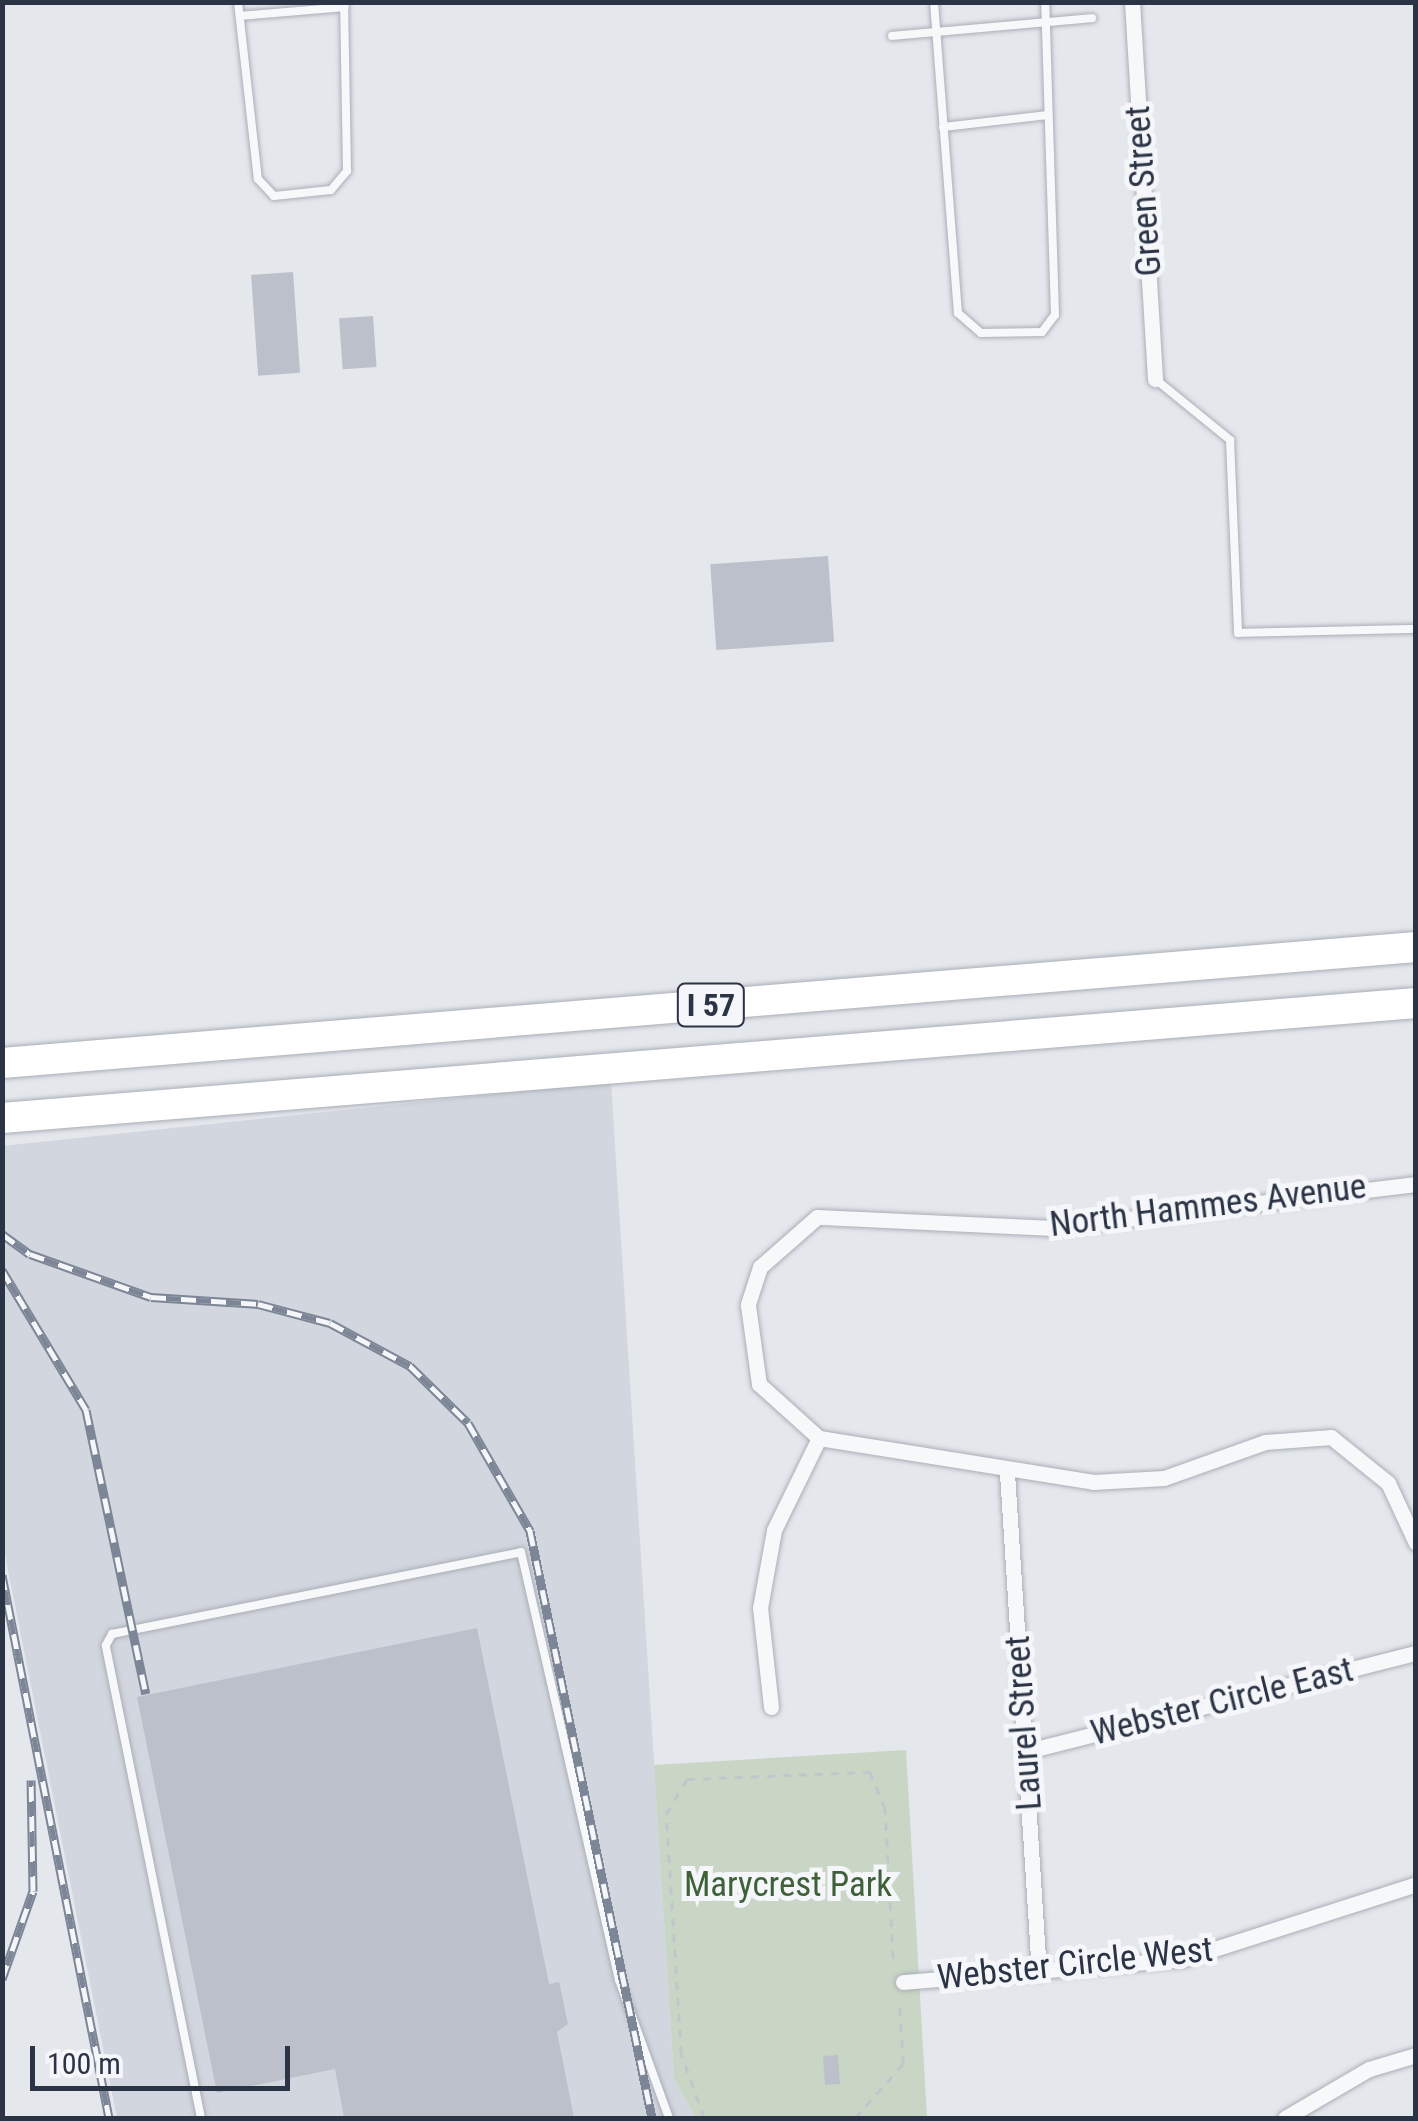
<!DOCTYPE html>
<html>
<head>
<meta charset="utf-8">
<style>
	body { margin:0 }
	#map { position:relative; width:1418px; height:2121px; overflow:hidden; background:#e4e7ec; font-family:"Roboto Condensed",sans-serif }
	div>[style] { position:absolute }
	.built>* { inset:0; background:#d2d6de }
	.green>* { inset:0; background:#c9d6c5 }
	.building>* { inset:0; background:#bbc0ca; transform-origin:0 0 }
	.path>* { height:2.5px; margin-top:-1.25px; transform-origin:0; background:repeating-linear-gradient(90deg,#c2c5cb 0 8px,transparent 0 16px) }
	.roads { filter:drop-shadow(0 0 2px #a9aeb7) drop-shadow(0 0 2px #a9aeb7) }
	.lane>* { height:8px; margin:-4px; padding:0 4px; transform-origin:4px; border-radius:4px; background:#f7f8fa }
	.street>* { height:15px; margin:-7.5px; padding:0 7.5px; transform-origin:7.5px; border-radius:7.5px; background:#f7f8fa }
	.highway>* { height:30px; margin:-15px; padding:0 15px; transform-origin:15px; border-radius:15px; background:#fff }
	.rail>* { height:9px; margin-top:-4.5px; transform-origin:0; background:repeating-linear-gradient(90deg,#f4f6f9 0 15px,#7d8696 0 30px); box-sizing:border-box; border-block:2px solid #7d8696 }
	span { translate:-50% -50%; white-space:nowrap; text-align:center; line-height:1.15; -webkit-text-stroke:10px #f4f6f9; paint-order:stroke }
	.shield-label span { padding:2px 8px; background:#f4f6f9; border:2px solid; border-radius:8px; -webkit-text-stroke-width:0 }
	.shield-label { font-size:32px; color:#2b3445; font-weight:700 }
	.street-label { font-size:35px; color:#2b3445 }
	.park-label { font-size:35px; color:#3f6138 }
	.frame { position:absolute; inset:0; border:5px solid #2b3445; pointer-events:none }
	.scale { position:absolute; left:30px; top:2046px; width:260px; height:45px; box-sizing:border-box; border:5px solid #2b3445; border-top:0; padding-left:12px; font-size:30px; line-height:35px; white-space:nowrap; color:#2b3445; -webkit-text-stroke:8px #f4f6f9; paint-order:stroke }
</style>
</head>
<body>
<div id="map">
	<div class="built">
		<i style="clip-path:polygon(611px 1082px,674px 2079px,696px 2118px,117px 2118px,3px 1545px,2px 1146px)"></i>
	</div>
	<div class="green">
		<i style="clip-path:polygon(906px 1750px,927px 2118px,696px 2118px,674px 2079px,654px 1765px)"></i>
	</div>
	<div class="building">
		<i style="left:293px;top:272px;width:101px;height:42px;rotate:86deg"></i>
		<i style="left:373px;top:316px;width:51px;height:34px;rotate:86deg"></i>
		<i style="left:828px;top:556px;width:86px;height:118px;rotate:86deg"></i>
		<i style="clip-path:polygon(477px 1628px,549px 1984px,559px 1982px,568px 2024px,557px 2032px,574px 2118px,344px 2118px,335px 2069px,217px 2093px,137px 1697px)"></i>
		<i style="left:838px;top:2055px;width:29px;height:15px;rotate:86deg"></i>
	</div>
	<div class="path">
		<i style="left:704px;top:2118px;width:68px;rotate:-109.8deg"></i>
		<i style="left:681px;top:2054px;width:240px;rotate:-93.6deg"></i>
		<i style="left:666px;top:1814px;width:41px;rotate:-59deg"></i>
		<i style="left:687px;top:1779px;width:183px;rotate:-2.2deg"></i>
		<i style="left:870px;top:1772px;width:38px;rotate:67deg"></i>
		<i style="left:885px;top:1807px;width:160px;rotate:86.8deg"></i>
		<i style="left:855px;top:2118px;width:72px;rotate:-48.4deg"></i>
		<i style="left:903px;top:2064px;width:64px;rotate:-93.6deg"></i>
	</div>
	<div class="roads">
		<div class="lane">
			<i style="left:238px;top:2px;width:178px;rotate:83.6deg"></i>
			<i style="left:258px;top:179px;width:23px;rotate:47deg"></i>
			<i style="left:274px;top:196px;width:57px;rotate:-6deg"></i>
			<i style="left:331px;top:190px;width:25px;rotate:-50deg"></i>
			<i style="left:347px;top:171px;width:169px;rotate:-91deg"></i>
			<i style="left:934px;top:2px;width:312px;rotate:85.6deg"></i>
			<i style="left:958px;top:313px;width:30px;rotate:41deg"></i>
			<i style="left:981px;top:333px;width:61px;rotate:-0.9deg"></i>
			<i style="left:1042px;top:332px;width:21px;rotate:-53deg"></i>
			<i style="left:1055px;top:315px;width:313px;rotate:-91.8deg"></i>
			<i style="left:240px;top:16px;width:105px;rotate:-4.9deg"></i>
			<i style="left:892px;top:36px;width:201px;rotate:-5.1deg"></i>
			<i style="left:943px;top:127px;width:106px;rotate:-6.5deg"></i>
			<i style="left:1155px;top:379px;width:97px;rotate:39.1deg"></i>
			<i style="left:1230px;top:440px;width:193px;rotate:87.6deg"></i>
			<i style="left:1238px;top:633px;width:178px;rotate:-1.3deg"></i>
			<i style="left:201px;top:2118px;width:482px;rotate:-101.4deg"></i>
			<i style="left:106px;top:1645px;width:13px;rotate:-61deg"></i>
			<i style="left:112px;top:1634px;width:417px;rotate:-11.3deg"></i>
			<i style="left:521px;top:1552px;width:439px;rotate:77.1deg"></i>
			<i style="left:619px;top:1980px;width:147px;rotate:70.1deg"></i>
		</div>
		<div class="street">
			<i style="left:1132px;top:2px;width:378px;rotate:86.5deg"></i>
			<i style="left:1416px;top:1184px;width:366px;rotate:173.1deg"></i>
			<i style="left:1053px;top:1228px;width:236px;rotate:-177.3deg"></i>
			<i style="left:817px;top:1217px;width:76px;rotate:138.7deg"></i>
			<i style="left:760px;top:1267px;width:40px;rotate:108deg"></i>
			<i style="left:748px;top:1305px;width:80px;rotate:82.1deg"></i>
			<i style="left:759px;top:1384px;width:81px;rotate:42deg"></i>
			<i style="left:819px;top:1438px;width:278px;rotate:9.1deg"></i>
			<i style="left:1093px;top:1482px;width:71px;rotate:-3.2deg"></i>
			<i style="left:1164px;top:1478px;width:107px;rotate:-19.6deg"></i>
			<i style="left:1265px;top:1442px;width:66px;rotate:-4.3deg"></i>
			<i style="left:1331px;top:1437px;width:73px;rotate:38.9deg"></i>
			<i style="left:1388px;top:1483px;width:66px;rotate:65deg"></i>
			<i style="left:1007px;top:1473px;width:501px;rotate:86.34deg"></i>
			<i style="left:771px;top:1707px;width:100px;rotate:-96.3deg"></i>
			<i style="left:760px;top:1608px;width:79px;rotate:-79.8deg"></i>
			<i style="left:774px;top:1530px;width:102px;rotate:-63.9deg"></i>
			<i style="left:1028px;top:1751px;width:400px;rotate:-14.2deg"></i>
			<i style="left:903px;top:1982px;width:281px;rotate:-4.7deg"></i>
			<i style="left:1183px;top:1959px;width:245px;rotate:-17.8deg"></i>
			<i style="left:1285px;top:2118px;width:97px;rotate:-30.3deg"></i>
			<i style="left:1369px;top:2069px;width:49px;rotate:-16.6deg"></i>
		</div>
		<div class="highway">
			<i style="left:2px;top:1063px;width:1419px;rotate:-4.69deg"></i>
			<i style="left:2px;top:1118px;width:1419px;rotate:-4.65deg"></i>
		</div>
	</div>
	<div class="rail">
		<i style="left:2px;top:1234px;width:34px;rotate:36deg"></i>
		<i style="left:30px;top:1254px;width:128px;rotate:19.6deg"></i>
		<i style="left:151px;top:1297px;width:107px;rotate:3.7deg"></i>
		<i style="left:258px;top:1304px;width:74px;rotate:14.8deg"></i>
		<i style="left:330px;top:1323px;width:91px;rotate:28.3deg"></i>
		<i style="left:410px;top:1366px;width:81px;rotate:44.5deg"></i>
		<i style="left:468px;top:1423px;width:125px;rotate:60.1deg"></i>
		<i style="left:530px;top:1531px;width:600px;rotate:78.26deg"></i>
		<i style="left:2px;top:1270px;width:163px;rotate:59deg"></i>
		<i style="left:86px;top:1410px;width:290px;rotate:78.1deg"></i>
		<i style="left:2px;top:1575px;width:553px;rotate:78.85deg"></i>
		<i style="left:2px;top:1979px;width:93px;rotate:-70.6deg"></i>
		<i style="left:33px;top:1891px;width:111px;rotate:-91deg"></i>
	</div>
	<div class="shield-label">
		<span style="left:711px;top:1005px">I 57</span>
	</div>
	<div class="street-label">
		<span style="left:1144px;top:191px;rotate:-94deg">Green Street</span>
		<span style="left:1208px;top:1206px;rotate:-7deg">North Hammes Avenue</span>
		<span style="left:1222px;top:1702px;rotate:-14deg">Webster Circle East</span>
		<span style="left:1024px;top:1723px;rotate:-94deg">Laurel Street</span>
		<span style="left:1075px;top:1964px;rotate:-6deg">Webster Circle West</span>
	</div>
	<div class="park-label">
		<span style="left:788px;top:1885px">Marycrest Park</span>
	</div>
	<div class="frame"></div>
	<div class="scale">100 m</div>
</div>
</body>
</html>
